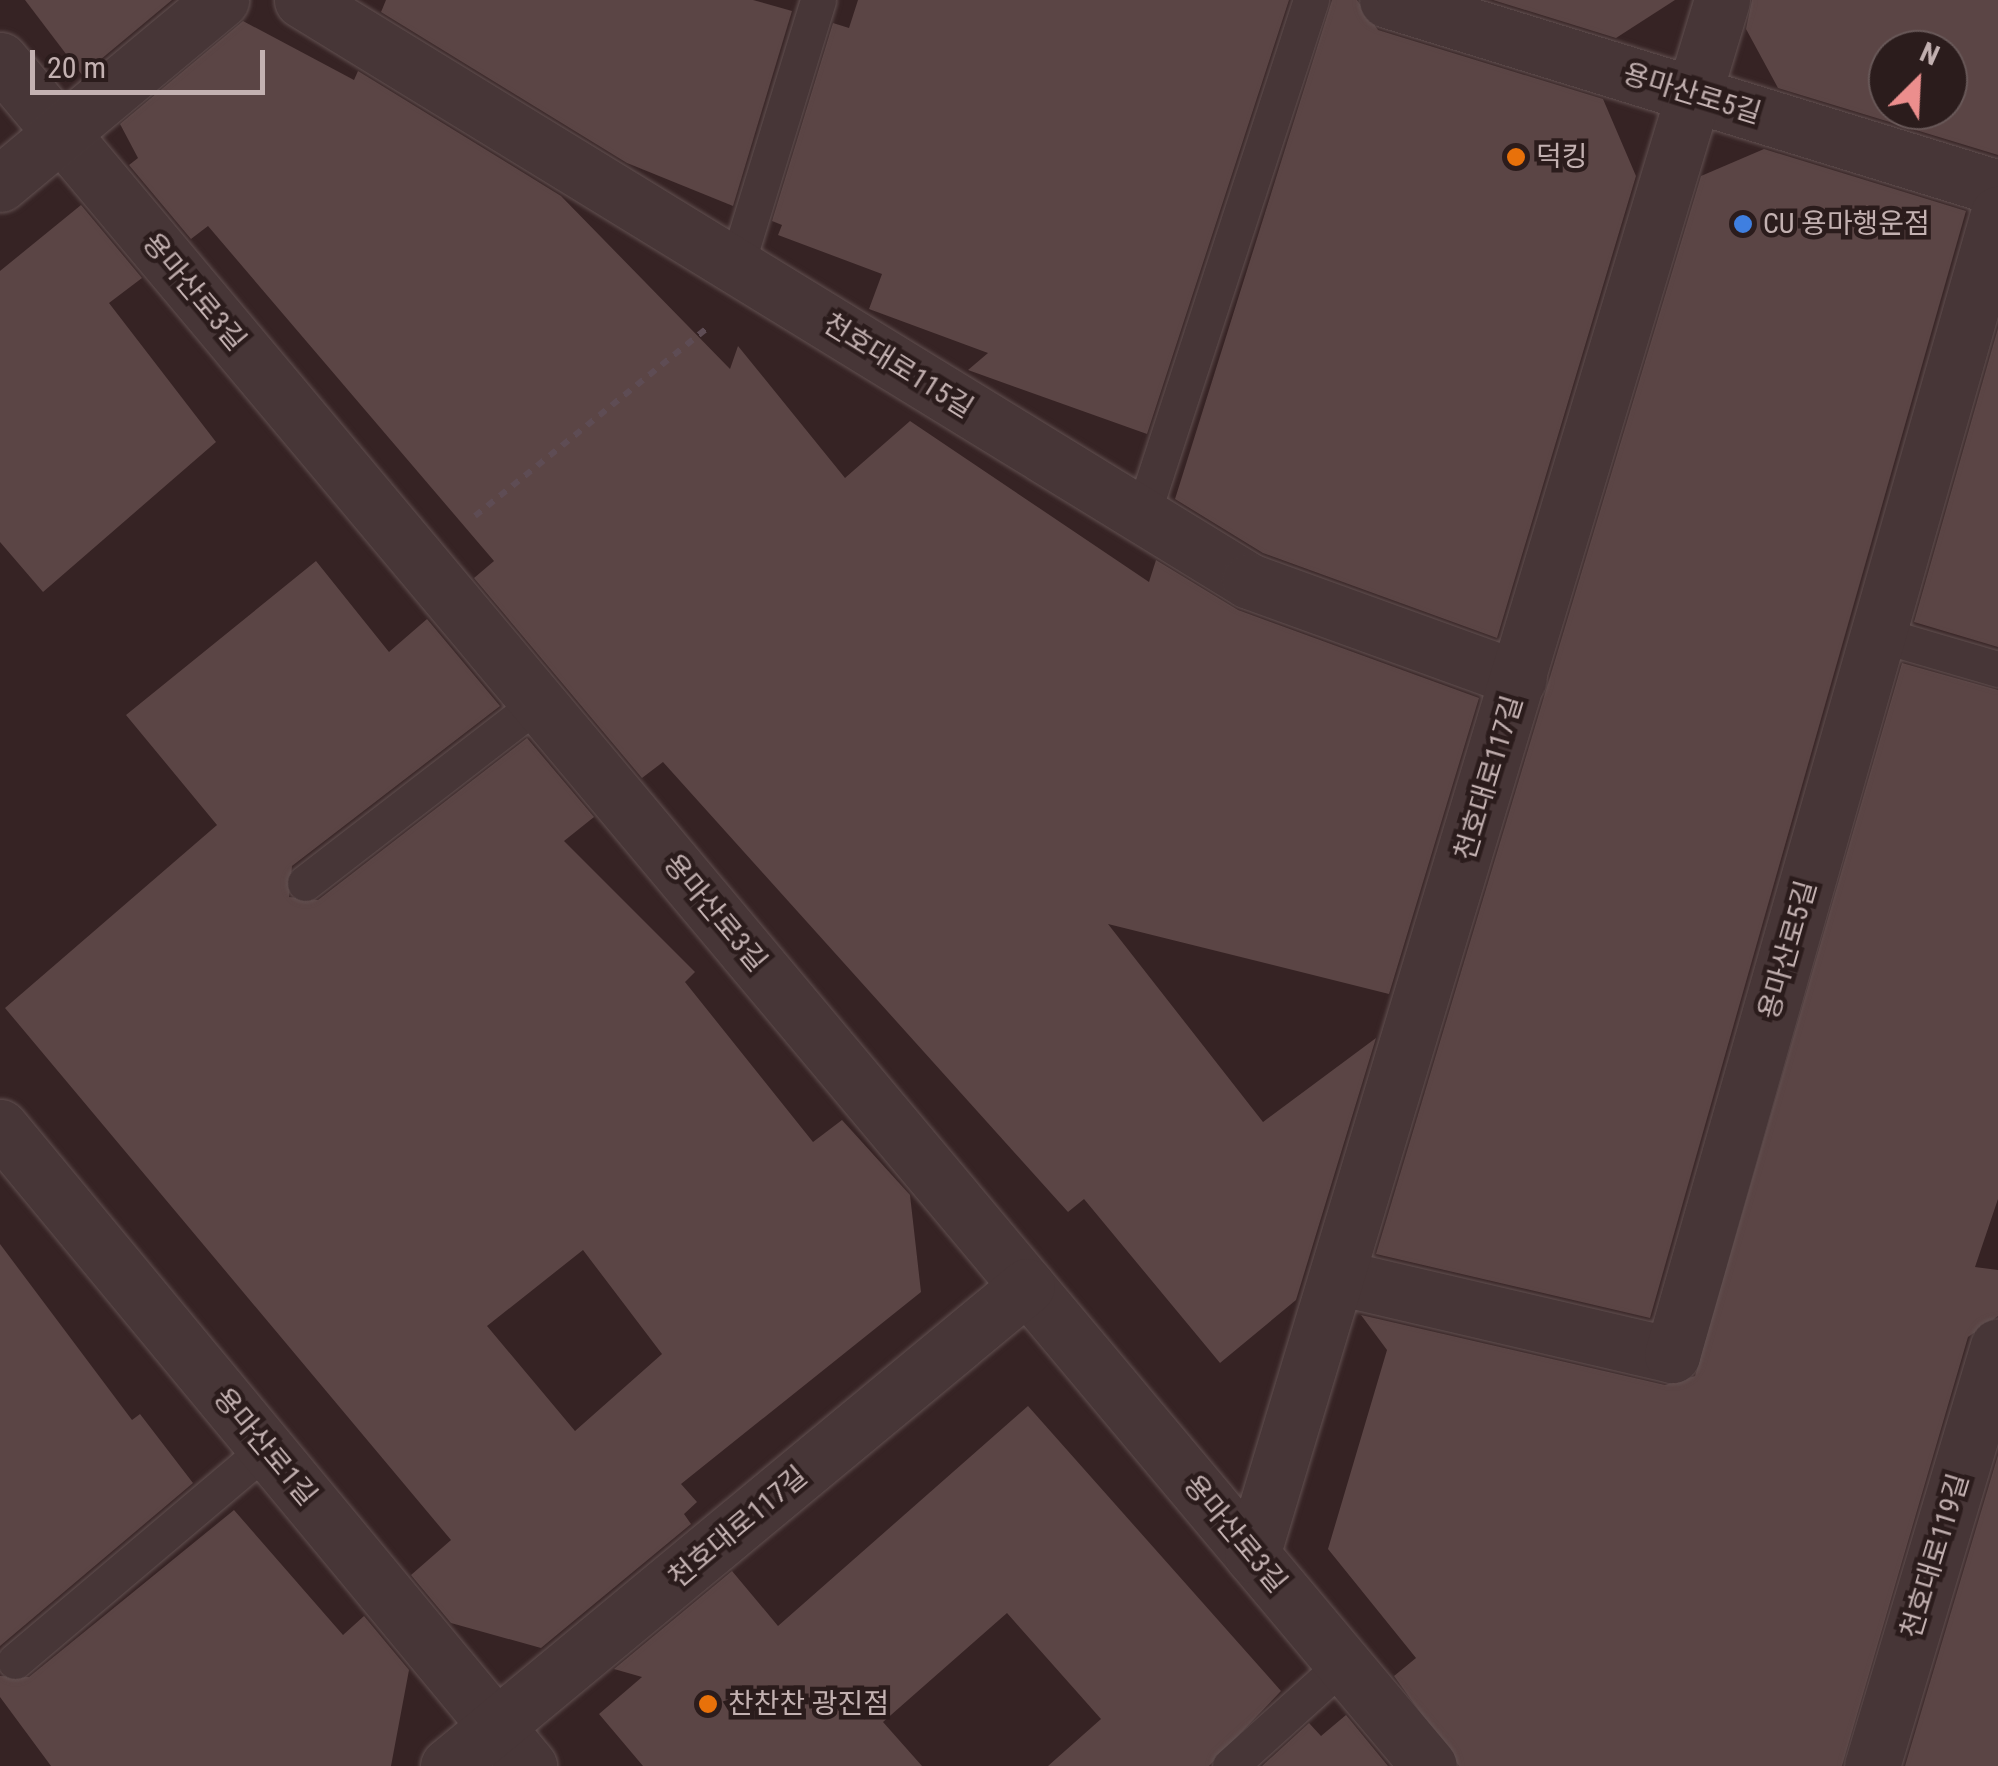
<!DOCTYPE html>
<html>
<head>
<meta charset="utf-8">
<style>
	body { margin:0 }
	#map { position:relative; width:1998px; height:1766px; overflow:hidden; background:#362324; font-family:"Roboto Condensed","Noto Sans KR",sans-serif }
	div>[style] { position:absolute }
	.building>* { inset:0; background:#5b4545 }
	.path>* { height:6px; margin-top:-3px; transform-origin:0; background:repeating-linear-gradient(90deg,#5e4c54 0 8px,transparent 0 16px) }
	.roads { filter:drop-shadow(0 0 2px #625151) drop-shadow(0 0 2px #625151) }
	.lane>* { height:35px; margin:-17.5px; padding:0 17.5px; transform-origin:17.5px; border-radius:17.5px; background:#473637 }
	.street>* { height:55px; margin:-27.5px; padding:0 27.5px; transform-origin:27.5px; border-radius:27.5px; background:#473637 }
	.dots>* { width:28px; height:28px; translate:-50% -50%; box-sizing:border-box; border:5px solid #2b1c1c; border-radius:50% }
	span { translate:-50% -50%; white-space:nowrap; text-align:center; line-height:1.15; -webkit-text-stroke:9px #2b1c1c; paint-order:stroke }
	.street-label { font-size:28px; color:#c3b1b1 }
	.poi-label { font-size:28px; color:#c3b1b1 }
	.left { translate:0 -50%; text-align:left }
	.north { position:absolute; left:1868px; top:30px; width:100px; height:100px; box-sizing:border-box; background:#2b1c1c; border:2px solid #685858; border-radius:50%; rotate:24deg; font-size:28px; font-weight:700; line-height:40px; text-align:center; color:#c3b1b1 }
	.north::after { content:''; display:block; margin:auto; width:35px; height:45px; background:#ec8e8d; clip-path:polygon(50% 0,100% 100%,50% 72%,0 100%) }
	.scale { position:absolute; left:30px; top:50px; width:235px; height:45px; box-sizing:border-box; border:5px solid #c3b1b1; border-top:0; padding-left:12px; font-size:30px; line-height:35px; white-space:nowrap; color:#c3b1b1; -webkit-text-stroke:8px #2b1c1c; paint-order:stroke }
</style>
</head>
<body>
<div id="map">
	<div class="building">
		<i style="clip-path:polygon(25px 0,172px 0,82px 75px)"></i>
		<i style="clip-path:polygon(386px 0,753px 0,792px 11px,733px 206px,627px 163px,381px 12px)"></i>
		<i style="clip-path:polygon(858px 0,1289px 0,1147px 434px,968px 370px,988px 353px,869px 309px,882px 274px,778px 235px,782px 225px,772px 221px,833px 23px,849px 28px)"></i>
		<i style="clip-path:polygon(1332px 0,1357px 0,1378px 30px,1603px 99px,1636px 176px,1497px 638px,1263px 553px,1175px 499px)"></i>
		<i style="clip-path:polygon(1493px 0,1675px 0,1616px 38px)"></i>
		<i style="clip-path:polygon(evenodd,1752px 0,1998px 0,1998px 155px,1778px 88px,1746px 29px,1752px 0,1888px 50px,1948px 50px,1948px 110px,1888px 110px,1888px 50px)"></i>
		<i style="clip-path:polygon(243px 21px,354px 80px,358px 71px,561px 196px,730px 369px,738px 346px,845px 478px,910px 421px,1149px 582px,1156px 560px,1238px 610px,1479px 698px,1389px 994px,1108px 924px,1263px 1122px,1376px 1038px,1296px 1300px,1220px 1363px,1084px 1199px,1068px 1212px,663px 762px,642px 778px,474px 578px,494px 561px,208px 226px,191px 239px,129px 165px,138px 158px,120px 124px)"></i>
		<i style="clip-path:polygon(1764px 149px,1966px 211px,1650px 1318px,1376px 1254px,1701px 176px)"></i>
		<i style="clip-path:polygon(81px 205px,142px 278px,109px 303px,216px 442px,43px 592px,0 542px,0 271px)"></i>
		<i style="clip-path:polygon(1998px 328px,1998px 647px,1914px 622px)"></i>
		<i style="clip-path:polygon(evenodd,316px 561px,389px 652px,427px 619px,500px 706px,292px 866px,289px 897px,318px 900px,527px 738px,594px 817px,564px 841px,695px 972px,685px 982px,813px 1142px,842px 1120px,910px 1195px,921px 1292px,681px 1484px,697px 1502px,684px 1514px,691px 1524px,541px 1648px,451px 1623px,411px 1575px,451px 1540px,5px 1008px,217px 825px,126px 715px,316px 561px,583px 1250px,662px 1354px,575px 1431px,487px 1326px,583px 1250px)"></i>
		<i style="clip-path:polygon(1902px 663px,1998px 690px,1998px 1199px,1975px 1267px,1998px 1270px,1998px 1316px,1968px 1337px,1842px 1766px,1459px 1766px,1394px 1676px,1416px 1658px,1328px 1549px,1387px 1350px,1361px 1315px,1665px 1385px,1695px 1376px)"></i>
		<i style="clip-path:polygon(0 1244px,132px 1420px,140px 1414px,193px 1483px,0 1646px)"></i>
		<i style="clip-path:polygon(1028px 1406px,1281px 1691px,1209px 1766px,1048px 1766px,1101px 1719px,1007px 1613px,883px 1722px,922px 1766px,643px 1766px,599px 1714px,642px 1677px,614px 1669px,732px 1571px,778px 1626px)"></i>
		<i style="clip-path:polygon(1998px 1455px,1998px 1766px,1905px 1766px)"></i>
		<i style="clip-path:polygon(234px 1510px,343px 1635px,364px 1616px,409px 1670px,391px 1766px,51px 1766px,0 1697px,0 1676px,29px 1677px)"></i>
		<i style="clip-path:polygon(1346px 1715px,1388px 1766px,1262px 1766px,1309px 1723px,1321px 1736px)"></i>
	</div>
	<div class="path">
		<i style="left:475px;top:516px;width:297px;rotate:-39deg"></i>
	</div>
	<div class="roads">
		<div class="lane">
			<i style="left:736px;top:267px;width:279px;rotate:-72.9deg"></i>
			<i style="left:1142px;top:516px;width:543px;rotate:-71.87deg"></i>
			<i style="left:1878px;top:634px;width:125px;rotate:16.3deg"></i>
			<i style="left:305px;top:883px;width:294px;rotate:-37.7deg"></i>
			<i style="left:15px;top:1661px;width:329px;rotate:-40.2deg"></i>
			<i style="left:1230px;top:1766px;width:152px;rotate:-42.1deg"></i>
		</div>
		<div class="street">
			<i style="left:302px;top:0;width:1111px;rotate:31.53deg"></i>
			<i style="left:1249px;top:581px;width:287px;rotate:19.9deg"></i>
			<i style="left:1387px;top:0;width:639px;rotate:17.1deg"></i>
			<i style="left:0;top:60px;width:2225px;rotate:50.05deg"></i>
			<i style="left:0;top:184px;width:288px;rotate:-39.8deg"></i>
			<i style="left:0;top:1127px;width:830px;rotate:50.38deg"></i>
			<i style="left:1337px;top:1277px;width:344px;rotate:13.1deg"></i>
			<i style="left:1672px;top:1355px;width:1187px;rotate:-74.05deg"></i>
			<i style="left:1252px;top:1555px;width:1624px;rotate:-73.18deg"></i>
			<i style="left:448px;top:1766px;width:752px;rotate:-39.66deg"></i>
			<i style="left:1872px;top:1766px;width:438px;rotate:-73.3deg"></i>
		</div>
	</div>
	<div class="dots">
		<i style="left:1516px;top:157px;background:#e8710a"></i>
		<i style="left:1743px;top:224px;background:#3f7fe0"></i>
		<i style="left:708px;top:1704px;background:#e8710a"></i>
	</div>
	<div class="street-label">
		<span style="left:1692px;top:94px;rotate:17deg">용마산로5길</span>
		<span style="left:194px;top:292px;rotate:50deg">용마산로3길</span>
		<span style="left:898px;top:366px;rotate:32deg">천호대로115길</span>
		<span style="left:1489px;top:778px;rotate:-73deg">천호대로117길</span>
		<span style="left:715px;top:913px;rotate:50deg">용마산로3길</span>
		<span style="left:1788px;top:950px;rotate:-74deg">용마산로5길</span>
		<span style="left:265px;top:1447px;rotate:50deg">용마산로1길</span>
		<span style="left:738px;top:1527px;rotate:-40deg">천호대로117길</span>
		<span style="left:1235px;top:1534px;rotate:50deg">용마산로3길</span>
		<span style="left:1935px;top:1556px;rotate:-73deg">천호대로119길</span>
	</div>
	<div class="poi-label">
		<span class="left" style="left:1536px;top:157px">덕킹</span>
		<span class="left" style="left:1763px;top:224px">CU 용마행운점</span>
		<span class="left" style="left:728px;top:1704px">찬찬찬 광진점</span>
	</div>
	<div class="north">N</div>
	<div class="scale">20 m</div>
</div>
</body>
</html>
